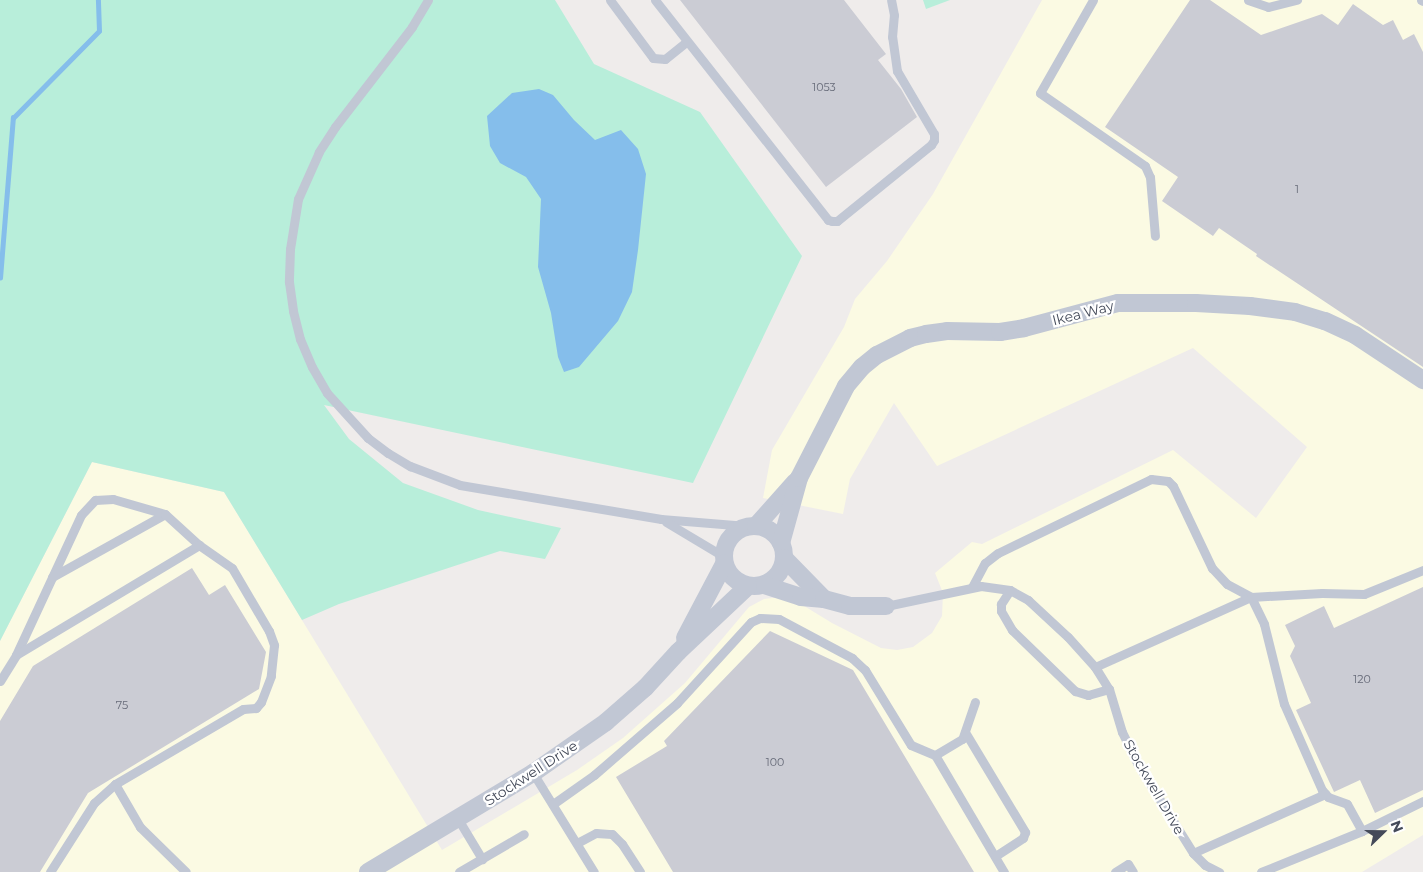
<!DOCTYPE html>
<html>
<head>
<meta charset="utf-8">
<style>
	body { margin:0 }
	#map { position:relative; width:1423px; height:872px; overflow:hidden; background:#efeceb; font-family:Montserrat,sans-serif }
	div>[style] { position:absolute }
	.commercial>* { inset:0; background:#fbfae3 }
	.green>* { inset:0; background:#b8eeda }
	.water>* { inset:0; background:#85beeb }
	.stream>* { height:4.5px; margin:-2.25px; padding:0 2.25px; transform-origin:2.25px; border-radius:2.25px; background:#85beeb }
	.building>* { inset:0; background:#cbccd4 }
	.lane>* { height:9px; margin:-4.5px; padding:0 4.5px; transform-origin:4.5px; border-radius:4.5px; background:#c1c7d4 }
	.street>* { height:18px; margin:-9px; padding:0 9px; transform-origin:9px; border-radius:9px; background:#c1c7d4 }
	.street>.ring { margin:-9px; padding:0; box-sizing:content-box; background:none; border:18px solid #c1c7d4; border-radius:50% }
	span { translate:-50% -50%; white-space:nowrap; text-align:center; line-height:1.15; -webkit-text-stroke:4.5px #fff; paint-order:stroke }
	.number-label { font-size:11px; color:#666a78 }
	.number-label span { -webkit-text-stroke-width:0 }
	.street-label { font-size:14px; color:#444a59 }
	.north { position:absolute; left:1358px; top:807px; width:50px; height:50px; -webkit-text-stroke:4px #fff; paint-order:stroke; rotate:68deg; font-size:14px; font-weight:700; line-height:20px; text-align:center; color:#444a59 }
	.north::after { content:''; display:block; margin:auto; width:18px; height:22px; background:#444a59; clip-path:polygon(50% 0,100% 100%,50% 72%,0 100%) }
</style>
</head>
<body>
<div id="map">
	<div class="commercial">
		<i style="clip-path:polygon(1042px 0,1423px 0,1423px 835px,1362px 872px,0 872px,0 641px,92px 462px,224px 492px,442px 850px,577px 770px,623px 738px,685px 683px,749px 607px,764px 599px,780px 597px,796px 601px,832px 623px,881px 648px,897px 650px,913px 647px,932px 633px,942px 616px,943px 593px,935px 573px,972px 542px,982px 544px,1173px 450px,1256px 518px,1307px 447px,1193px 348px,937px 466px,894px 403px,850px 479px,843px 514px,763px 498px,772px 450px,844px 327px,855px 299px,887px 261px,933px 194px)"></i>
	</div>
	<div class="green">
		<i style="clip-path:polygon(0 0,555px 0,594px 64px,700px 112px,802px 256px,693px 483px,324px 405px,349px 439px,403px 483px,478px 510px,561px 528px,545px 559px,500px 551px,339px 604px,302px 620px,224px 492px,92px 462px,0 641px)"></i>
		<i style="clip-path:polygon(923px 0,950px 0,926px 9px)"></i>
	</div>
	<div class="water">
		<i style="clip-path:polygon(539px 89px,553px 95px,574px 120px,595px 140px,621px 130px,638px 149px,646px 174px,638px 250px,632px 292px,618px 321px,579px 367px,564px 372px,558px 357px,551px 313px,538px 267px,541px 199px,526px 177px,500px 163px,490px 146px,487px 116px,512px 93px)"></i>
	</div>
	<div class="stream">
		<i style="left:0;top:278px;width:161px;rotate:-85.4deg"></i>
		<i style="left:13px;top:118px;width:122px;rotate:-45.3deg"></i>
		<i style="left:99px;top:31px;width:31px;rotate:-92deg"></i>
	</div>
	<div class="building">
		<i style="clip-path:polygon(680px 0,844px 0,886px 54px,878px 60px,901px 89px,917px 117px,826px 187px)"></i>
		<i style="clip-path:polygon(1190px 0,1210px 0,1261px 35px,1322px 14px,1338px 25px,1353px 4px,1383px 25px,1393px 20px,1403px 40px,1414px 34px,1423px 52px,1423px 367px,1256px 256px,1257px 254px,1219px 228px,1213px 236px,1162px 201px,1178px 177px,1105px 127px)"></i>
		<i style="clip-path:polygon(192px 568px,209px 595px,225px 585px,266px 652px,259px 689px,88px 793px,40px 872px,0 872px,0 721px,33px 666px)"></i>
		<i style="clip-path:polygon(1423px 587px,1423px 790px,1375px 813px,1360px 780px,1334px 792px,1296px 710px,1311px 703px,1290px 656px,1295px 646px,1285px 625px,1324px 606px,1334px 628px)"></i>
		<i style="clip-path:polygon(770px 631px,853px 670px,974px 872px,673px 872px,616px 777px,667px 746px,664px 741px)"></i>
	</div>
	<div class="lane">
		<i style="left:428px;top:0;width:31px;rotate:121deg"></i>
		<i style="left:412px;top:27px;width:126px;rotate:127.6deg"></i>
		<i style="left:335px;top:127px;width:30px;rotate:123deg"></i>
		<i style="left:319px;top:152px;width:51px;rotate:114.1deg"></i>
		<i style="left:298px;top:199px;width:51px;rotate:99.1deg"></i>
		<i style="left:290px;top:249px;width:33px;rotate:92deg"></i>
		<i style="left:289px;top:282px;width:29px;rotate:82deg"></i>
		<i style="left:293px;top:311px;width:29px;rotate:76deg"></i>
		<i style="left:300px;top:339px;width:30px;rotate:67deg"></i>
		<i style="left:312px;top:367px;width:30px;rotate:60deg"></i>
		<i style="left:327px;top:393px;width:61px;rotate:47.7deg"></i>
		<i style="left:368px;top:438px;width:25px;rotate:37deg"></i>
		<i style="left:388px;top:453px;width:26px;rotate:31deg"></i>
		<i style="left:410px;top:466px;width:53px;rotate:20.8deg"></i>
		<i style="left:460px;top:485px;width:204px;rotate:9.6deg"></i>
		<i style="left:661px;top:519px;width:86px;rotate:4.7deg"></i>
		<i style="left:610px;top:0;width:72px;rotate:53.4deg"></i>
		<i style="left:653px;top:58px;width:12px;rotate:5deg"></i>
		<i style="left:665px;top:59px;width:28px;rotate:-39deg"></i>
		<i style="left:655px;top:0;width:280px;rotate:51.8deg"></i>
		<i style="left:828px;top:220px;width:4px;rotate:14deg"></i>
		<i style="left:832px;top:221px;width:5px"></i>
		<i style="left:837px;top:221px;width:121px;rotate:-39deg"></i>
		<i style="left:931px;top:145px;width:6px;rotate:-59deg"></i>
		<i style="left:934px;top:140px;width:6px;rotate:-90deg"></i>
		<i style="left:934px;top:134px;width:73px;rotate:-120.4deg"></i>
		<i style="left:897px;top:71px;width:34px;rotate:-98deg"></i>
		<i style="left:892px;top:37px;width:22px;rotate:-85deg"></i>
		<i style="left:894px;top:15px;width:15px;rotate:-101deg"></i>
		<i style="left:1093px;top:0;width:107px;rotate:119.7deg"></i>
		<i style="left:1040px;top:93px;width:128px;rotate:34.8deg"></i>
		<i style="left:1145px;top:166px;width:12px;rotate:66deg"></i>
		<i style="left:1150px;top:177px;width:59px;rotate:85.2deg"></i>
		<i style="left:1248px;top:0;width:21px;rotate:19deg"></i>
		<i style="left:1268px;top:7px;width:30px;rotate:-14deg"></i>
		<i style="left:1421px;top:0;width:2px;rotate:27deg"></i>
		<i style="left:666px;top:522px;width:66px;rotate:30.8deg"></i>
		<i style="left:52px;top:577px;width:129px;rotate:-29.1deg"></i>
		<i style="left:972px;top:587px;width:27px;rotate:-62deg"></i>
		<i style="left:985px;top:563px;width:16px;rotate:-38deg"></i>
		<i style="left:998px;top:553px;width:170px;rotate:-25.8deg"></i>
		<i style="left:1151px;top:479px;width:17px;rotate:7deg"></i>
		<i style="left:1168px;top:481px;width:7px;rotate:45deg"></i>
		<i style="left:1173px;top:486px;width:91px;rotate:64.6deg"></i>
		<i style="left:1212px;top:568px;width:22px;rotate:47deg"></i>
		<i style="left:1227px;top:584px;width:27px;rotate:28deg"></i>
		<i style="left:1251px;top:597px;width:30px;rotate:64deg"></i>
		<i style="left:1264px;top:624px;width:82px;rotate:76deg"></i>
		<i style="left:1284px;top:704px;width:94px;rotate:66.2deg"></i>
		<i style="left:1322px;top:790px;width:9px;rotate:49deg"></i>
		<i style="left:1328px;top:797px;width:20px;rotate:20deg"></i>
		<i style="left:1347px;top:804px;width:31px;rotate:61deg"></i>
		<i style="left:1362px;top:831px;width:109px;rotate:157.9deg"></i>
		<i style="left:1010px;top:590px;width:17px;rotate:123deg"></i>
		<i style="left:1001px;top:604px;width:7px;rotate:90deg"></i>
		<i style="left:1001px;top:611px;width:22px;rotate:60deg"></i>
		<i style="left:1012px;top:630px;width:88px;rotate:44.1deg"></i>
		<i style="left:1075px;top:691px;width:14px;rotate:17deg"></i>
		<i style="left:1088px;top:695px;width:22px;rotate:-16deg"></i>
		<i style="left:886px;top:606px;width:97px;rotate:-11.9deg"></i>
		<i style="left:981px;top:586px;width:29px;rotate:8deg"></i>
		<i style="left:1010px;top:590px;width:21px;rotate:29deg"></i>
		<i style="left:1028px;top:600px;width:54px;rotate:42.8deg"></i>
		<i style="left:1068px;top:637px;width:40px;rotate:48deg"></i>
		<i style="left:1095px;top:667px;width:26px;rotate:58deg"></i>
		<i style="left:1109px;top:689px;width:45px;rotate:73.2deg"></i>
		<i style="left:1122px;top:732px;width:34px;rotate:64deg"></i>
		<i style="left:1137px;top:763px;width:106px;rotate:58.1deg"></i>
		<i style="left:1193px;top:853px;width:17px;rotate:45deg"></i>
		<i style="left:1205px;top:865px;width:16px;rotate:27deg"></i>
		<i style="left:16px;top:655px;width:154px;rotate:-65.1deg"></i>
		<i style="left:81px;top:515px;width:21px;rotate:-47deg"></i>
		<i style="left:95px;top:500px;width:18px;rotate:-3deg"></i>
		<i style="left:113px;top:499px;width:54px;rotate:16.1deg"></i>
		<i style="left:165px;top:514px;width:46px;rotate:42.4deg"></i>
		<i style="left:1095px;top:667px;width:171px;rotate:-24.2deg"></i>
		<i style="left:1251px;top:597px;width:71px;rotate:-3.2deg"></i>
		<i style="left:1322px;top:593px;width:42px;rotate:1.4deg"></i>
		<i style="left:1364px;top:594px;width:64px;rotate:-22.1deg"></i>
		<i style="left:0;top:681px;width:31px;rotate:-58deg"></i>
		<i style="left:16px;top:655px;width:214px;rotate:-31deg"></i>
		<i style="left:199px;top:545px;width:40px;rotate:34.9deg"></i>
		<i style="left:232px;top:568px;width:73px;rotate:59.6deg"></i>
		<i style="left:269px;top:631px;width:15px;rotate:70deg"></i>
		<i style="left:274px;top:645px;width:31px;rotate:96deg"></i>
		<i style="left:271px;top:676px;width:28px;rotate:111deg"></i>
		<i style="left:261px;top:702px;width:8px;rotate:130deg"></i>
		<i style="left:256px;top:708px;width:13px;rotate:176deg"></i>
		<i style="left:243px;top:709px;width:148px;rotate:149.6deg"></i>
		<i style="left:975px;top:702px;width:39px;rotate:109deg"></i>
		<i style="left:962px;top:739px;width:31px;rotate:149deg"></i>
		<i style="left:935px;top:755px;width:136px;rotate:59.5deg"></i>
		<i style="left:965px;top:732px;width:117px;rotate:59deg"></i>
		<i style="left:1025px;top:832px;width:6px;rotate:108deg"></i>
		<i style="left:1023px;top:838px;width:33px;rotate:147deg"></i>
		<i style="left:533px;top:773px;width:116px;rotate:58.4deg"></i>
		<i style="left:553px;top:804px;width:50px;rotate:-35.3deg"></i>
		<i style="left:594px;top:775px;width:110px;rotate:-40.9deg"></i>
		<i style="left:677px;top:703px;width:110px;rotate:-47.6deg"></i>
		<i style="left:751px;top:622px;width:10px;rotate:-24deg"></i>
		<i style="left:760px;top:618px;width:19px;rotate:3deg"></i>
		<i style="left:779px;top:619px;width:83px;rotate:28.1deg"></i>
		<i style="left:852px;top:658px;width:18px;rotate:43deg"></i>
		<i style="left:865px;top:670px;width:88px;rotate:58.5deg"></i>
		<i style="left:911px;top:745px;width:26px;rotate:23deg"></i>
		<i style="left:458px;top:819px;width:47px;rotate:59deg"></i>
		<i style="left:1362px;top:831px;width:68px;rotate:-26.2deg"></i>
		<i style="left:577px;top:843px;width:21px;rotate:-28deg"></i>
		<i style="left:596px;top:833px;width:16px;rotate:4deg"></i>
		<i style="left:612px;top:834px;width:14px;rotate:45deg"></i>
		<i style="left:622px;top:844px;width:33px;rotate:57deg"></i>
		<i style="left:1193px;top:853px;width:145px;rotate:-24.1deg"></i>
		<i style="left:50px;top:872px;width:82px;rotate:-57.5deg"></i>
		<i style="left:94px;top:803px;width:28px;rotate:-42deg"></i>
		<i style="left:115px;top:784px;width:50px;rotate:59.8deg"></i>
		<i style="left:140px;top:827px;width:64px;rotate:44.4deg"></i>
		<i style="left:459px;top:872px;width:75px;rotate:-30.3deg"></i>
		<i style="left:1115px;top:872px;width:15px;rotate:-32deg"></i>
		<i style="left:1128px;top:864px;width:9px;rotate:58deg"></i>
	</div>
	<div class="street">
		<i class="ring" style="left:724px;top:526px;width:42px;height:42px"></i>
		<i style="left:756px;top:526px;width:59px;rotate:-48.4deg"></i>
		<i style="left:781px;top:543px;width:67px;rotate:-74.5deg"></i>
		<i style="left:799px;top:478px;width:103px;rotate:-62.9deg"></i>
		<i style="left:846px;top:386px;width:25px;rotate:-50deg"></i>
		<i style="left:862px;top:367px;width:19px;rotate:-39deg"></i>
		<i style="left:877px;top:355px;width:37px;rotate:-27deg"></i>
		<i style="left:910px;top:338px;width:16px;rotate:-14deg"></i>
		<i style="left:926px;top:334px;width:21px;rotate:-8deg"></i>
		<i style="left:947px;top:331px;width:53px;rotate:1.1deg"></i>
		<i style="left:1000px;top:332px;width:24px;rotate:-9deg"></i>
		<i style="left:1024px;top:328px;width:97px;rotate:-14.9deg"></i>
		<i style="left:1118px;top:303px;width:78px"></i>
		<i style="left:1196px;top:303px;width:54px;rotate:3.2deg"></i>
		<i style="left:1250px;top:306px;width:45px;rotate:7.6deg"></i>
		<i style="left:1295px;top:312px;width:31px;rotate:17deg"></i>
		<i style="left:1325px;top:321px;width:33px;rotate:25deg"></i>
		<i style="left:1355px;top:335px;width:82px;rotate:33.5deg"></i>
		<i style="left:784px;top:558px;width:57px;rotate:45.7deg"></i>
		<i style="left:764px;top:585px;width:39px;rotate:18deg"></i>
		<i style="left:801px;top:597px;width:23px;rotate:5deg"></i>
		<i style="left:824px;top:599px;width:27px;rotate:15deg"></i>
		<i style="left:850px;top:606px;width:36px"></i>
		<i style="left:685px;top:638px;width:84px;rotate:-62.2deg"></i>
		<i style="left:368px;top:872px;width:192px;rotate:-31deg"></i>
		<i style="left:533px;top:773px;width:89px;rotate:-34.9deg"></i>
		<i style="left:606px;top:722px;width:52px;rotate:-41.1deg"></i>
		<i style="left:645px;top:688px;width:49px;rotate:-47.5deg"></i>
		<i style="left:678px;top:652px;width:96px;rotate:-43.3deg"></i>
	</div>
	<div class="number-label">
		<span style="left:824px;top:87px">1053</span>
		<span style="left:1297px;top:189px">1</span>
		<span style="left:1362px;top:679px">120</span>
		<span style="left:122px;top:705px">75</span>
		<span style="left:775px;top:762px">100</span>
	</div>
	<div class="street-label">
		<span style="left:1083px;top:313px;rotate:-14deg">Ikea Way</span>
		<span style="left:531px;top:773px;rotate:-33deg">Stockwell Drive</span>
		<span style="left:1154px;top:787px;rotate:60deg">Stockwell Drive</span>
	</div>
	<div class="north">N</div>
</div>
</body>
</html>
